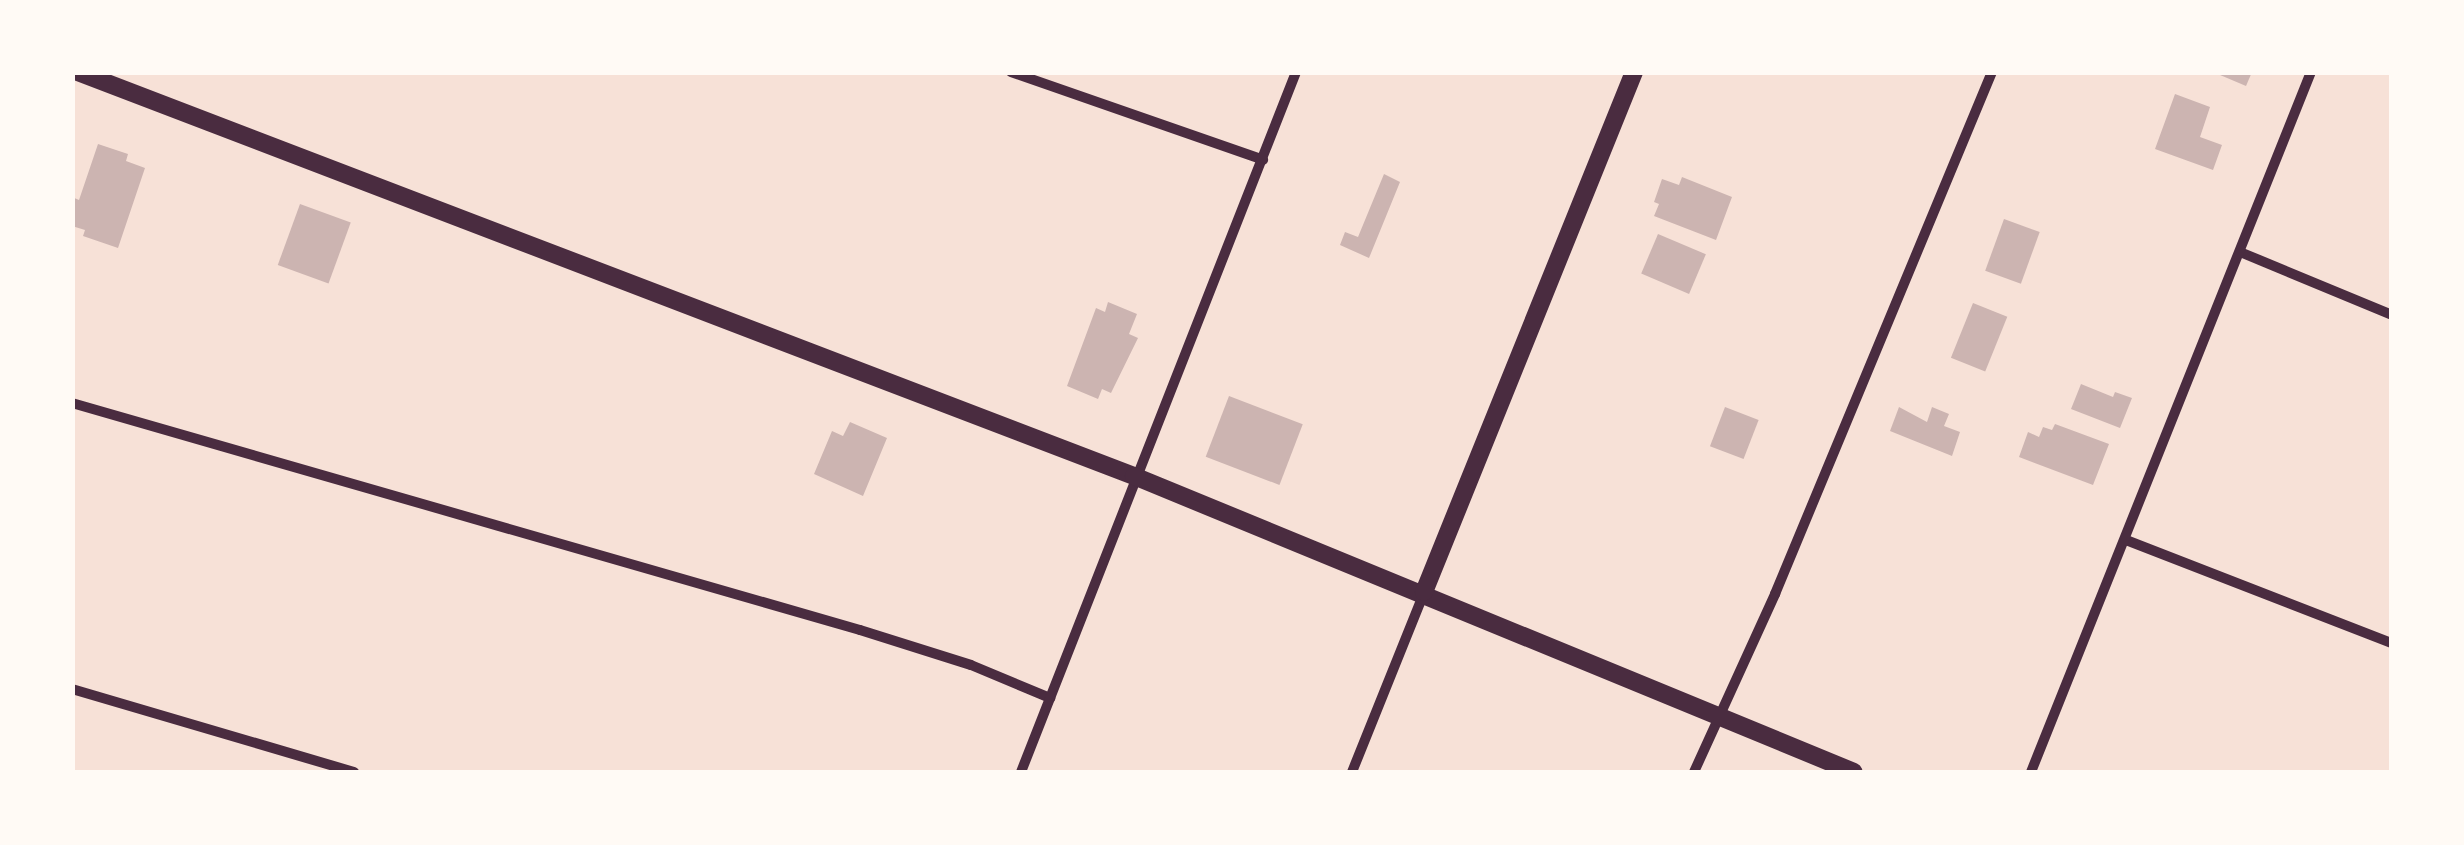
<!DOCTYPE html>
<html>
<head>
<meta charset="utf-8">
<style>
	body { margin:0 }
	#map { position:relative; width:2464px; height:845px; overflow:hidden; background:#f7e1d7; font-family:Cabin,sans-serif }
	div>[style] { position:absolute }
	.building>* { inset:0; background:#ccb4b1; transform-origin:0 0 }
	.minor>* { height:10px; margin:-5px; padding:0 5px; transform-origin:5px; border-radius:5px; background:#4a2c40 }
	.tertiary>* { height:18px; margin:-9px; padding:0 9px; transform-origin:9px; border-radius:9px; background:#4a2c40 }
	span { translate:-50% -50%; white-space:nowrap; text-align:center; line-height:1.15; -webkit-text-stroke:10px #fffaf5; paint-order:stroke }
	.frame { position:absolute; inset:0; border:75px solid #fffaf5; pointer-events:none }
</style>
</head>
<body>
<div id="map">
	<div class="building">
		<i style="clip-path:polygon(2213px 72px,2252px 72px,2246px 86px)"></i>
		<i style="clip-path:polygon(2175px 94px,2210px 107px,2200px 137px,2222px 145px,2213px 170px,2155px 149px)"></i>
		<i style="clip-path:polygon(98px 144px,128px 154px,126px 161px,145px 168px,118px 248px,83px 236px,85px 230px,72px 226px,72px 197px,79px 200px)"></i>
		<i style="clip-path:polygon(1384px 174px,1400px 182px,1369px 258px,1340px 245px,1345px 232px,1358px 237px)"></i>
		<i style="clip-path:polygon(1682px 177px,1732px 197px,1716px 240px,1654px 216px,1659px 204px,1654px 202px,1662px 179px,1679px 185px)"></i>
		<i style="left:300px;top:204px;width:54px;height:65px;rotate:20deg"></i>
		<i style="left:2004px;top:219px;width:38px;height:55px;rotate:20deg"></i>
		<i style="left:1658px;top:234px;width:52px;height:43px;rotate:23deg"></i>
		<i style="clip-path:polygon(1108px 302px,1137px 314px,1129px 334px,1138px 338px,1111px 393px,1102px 389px,1098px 399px,1067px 386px,1096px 308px,1105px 312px)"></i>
		<i style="left:1973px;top:303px;width:37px;height:59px;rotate:22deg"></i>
		<i style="clip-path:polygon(2081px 384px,2113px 397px,2115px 392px,2132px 398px,2120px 428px,2071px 409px)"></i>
		<i style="left:1229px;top:396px;width:79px;height:65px;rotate:21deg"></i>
		<i style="left:1725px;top:407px;width:36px;height:42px;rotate:21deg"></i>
		<i style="clip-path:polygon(1899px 407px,1927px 422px,1932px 407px,1949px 414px,1944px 426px,1960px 432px,1952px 456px,1890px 431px)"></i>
		<i style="clip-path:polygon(850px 422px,887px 438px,863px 496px,814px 474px,832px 431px,843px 436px)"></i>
		<i style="clip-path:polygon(2055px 424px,2109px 444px,2093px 485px,2019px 457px,2028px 432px,2039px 437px,2043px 427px,2052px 430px)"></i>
	</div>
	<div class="minor">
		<i style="left:1011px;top:72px;width:267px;rotate:19.2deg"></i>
		<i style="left:2240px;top:252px;width:165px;rotate:22.5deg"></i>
		<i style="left:72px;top:403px;width:820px;rotate:16.07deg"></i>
		<i style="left:860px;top:630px;width:116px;rotate:17.5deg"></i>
		<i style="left:971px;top:665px;width:86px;rotate:22.7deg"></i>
		<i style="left:2126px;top:540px;width:285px;rotate:21.2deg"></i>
		<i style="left:72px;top:689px;width:294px;rotate:16.4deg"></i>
		<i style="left:1021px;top:772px;width:752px;rotate:-68.55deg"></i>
		<i style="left:1352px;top:772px;width:193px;rotate:-68.1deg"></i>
		<i style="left:1694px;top:772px;width:196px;rotate:-65.5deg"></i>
		<i style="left:1775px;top:594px;width:565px;rotate:-67.43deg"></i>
		<i style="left:2031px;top:772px;width:754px;rotate:-68.2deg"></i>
	</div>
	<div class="tertiary">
		<i style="left:78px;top:72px;width:1131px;rotate:20.94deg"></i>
		<i style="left:1134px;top:476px;width:778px;rotate:22.35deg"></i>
		<i style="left:1424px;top:592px;width:561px;rotate:-68.01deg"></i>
	</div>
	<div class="frame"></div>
</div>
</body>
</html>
